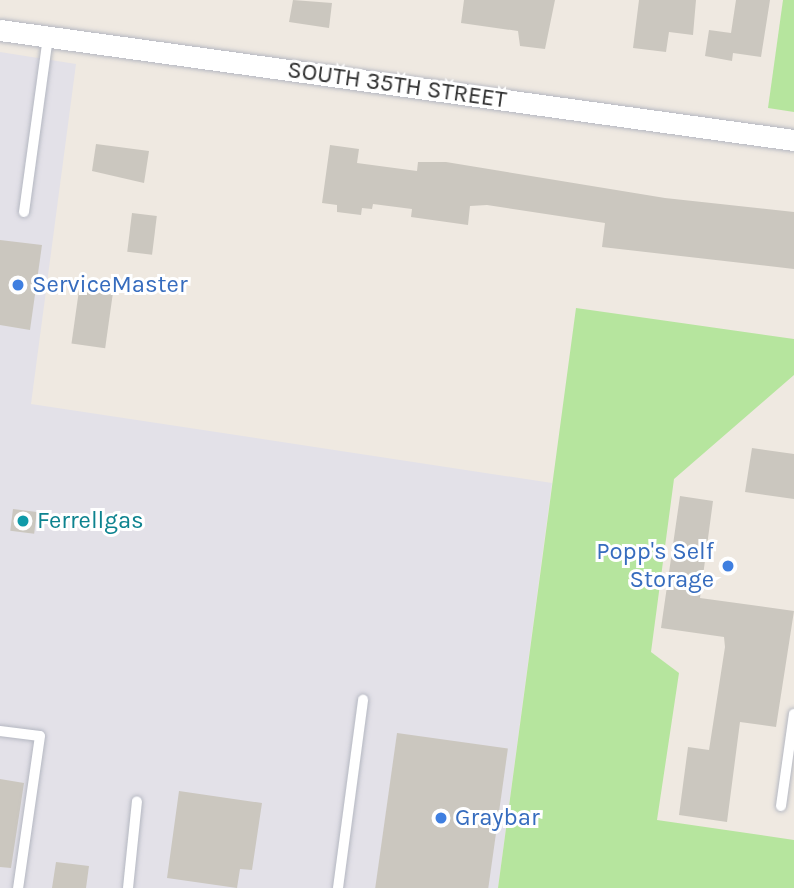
<!DOCTYPE html>
<html>
<head>
<meta charset="utf-8">
<style>
	body { margin:0 }
	#map { position:relative; width:794px; height:888px; overflow:hidden; background:#efe9e1; font-family:Karla,sans-serif }
	div>[style] { position:absolute }
	.industrial>* { inset:0; background:#e3e1e8 }
	.green>* { inset:0; background:#b6e59e }
	.building>* { inset:0; background:#cbc7bf; transform-origin:0 0 }
	.roads { filter:drop-shadow(0 0 2px #b4b7c1) drop-shadow(0 0 2px #b4b7c1) }
	.service>* { height:10px; margin:-5px; padding:0 5px; transform-origin:5px; border-radius:5px; background:#fff }
	.minor>* { height:21px; margin:-10.5px; padding:0 10.5px; transform-origin:10.5px; border-radius:10.5px; background:#fff }
	.dots>* { width:19px; height:19px; translate:-50% -50%; box-sizing:border-box; border:4px solid #fff; border-radius:50% }
	span { translate:-50% -50%; white-space:nowrap; text-align:center; line-height:1.15; -webkit-text-stroke:6px #fff; paint-order:stroke }
	.street-label { font-size:24px; color:#2e2e2e }
	.shop-label { font-size:24px; color:#366cbe }
	.left { translate:0 -50%; text-align:left }
	.right { translate:-100% -50%; text-align:right }
	.culture-label { font-size:24px; color:#0d838f }
</style>
</head>
<body>
<div id="map">
	<div class="industrial">
		<i style="clip-path:polygon(0 52px,76px 64px,31px 404px,552px 483px,498px 888px,0 888px)"></i>
	</div>
	<div class="green">
		<i style="clip-path:polygon(783px 0,794px 0,794px 112px,768px 108px)"></i>
		<i style="clip-path:polygon(576px 308px,794px 339px,794px 375px,674px 479px,651px 652px,679px 673px,657px 820px,794px 840px,794px 888px,498px 888px)"></i>
	</div>
	<div class="building">
		<i style="clip-path:polygon(293px 0,332px 3px,329px 28px,289px 22px)"></i>
		<i style="clip-path:polygon(464px 0,555px 0,545px 49px,520px 46px,518px 31px,461px 23px)"></i>
		<i style="clip-path:polygon(639px 0,696px 0,693px 35px,669px 32px,666px 52px,633px 48px)"></i>
		<i style="clip-path:polygon(736px 0,770px 0,761px 57px,733px 53px,732px 61px,705px 56px,709px 30px,731px 33px)"></i>
		<i style="clip-path:polygon(96px 144px,149px 151px,144px 183px,92px 171px)"></i>
		<i style="clip-path:polygon(330px 145px,359px 149px,357px 163px,417px 171px,418px 162px,446px 162px,665px 198px,794px 212px,794px 269px,602px 247px,605px 223px,487px 205px,470px 206px,468px 225px,411px 217px,412px 209px,373px 204px,372px 209px,362px 208px,361px 215px,337px 212px,337px 205px,322px 203px)"></i>
		<i style="left:132px;top:213px;width:25px;height:39px;rotate:7deg"></i>
		<i style="clip-path:polygon(0 240px,42px 245px,30px 330px,0 325px)"></i>
		<i style="left:79px;top:290px;width:34px;height:54px;rotate:8deg"></i>
		<i style="clip-path:polygon(752px 448px,794px 454px,794px 499px,745px 492px)"></i>
		<i style="clip-path:polygon(680px 496px,713px 501px,700px 598px,794px 611px,776px 727px,740px 722px,727px 822px,679px 815px,688px 747px,709px 750px,725px 647px,724px 637px,661px 628px)"></i>
		<i style="left:13px;top:509px;width:24px;height:22px;rotate:7deg"></i>
		<i style="left:397px;top:733px;width:112px;height:157px;rotate:8deg"></i>
		<i style="clip-path:polygon(0 779px,24px 783px,11px 868px,0 867px)"></i>
		<i style="clip-path:polygon(179px 791px,262px 803px,252px 870px,240px 869px,237px 888px,167px 878px)"></i>
		<i style="clip-path:polygon(56px 862px,89px 866px,86px 888px,52px 888px)"></i>
	</div>
	<div class="roads">
		<div class="service">
			<i style="left:24px;top:212px;width:177px;rotate:-82.2deg"></i>
			<i style="left:0;top:731px;width:40px;rotate:7.1deg"></i>
			<i style="left:40px;top:736px;width:154px;rotate:98.2deg"></i>
			<i style="left:781px;top:806px;width:93px;rotate:-82deg"></i>
			<i style="left:128px;top:888px;width:87px;rotate:-84.1deg"></i>
			<i style="left:338px;top:888px;width:190px;rotate:-82.4deg"></i>
		</div>
		<div class="minor">
			<i style="left:0;top:30px;width:802px;rotate:7.89deg"></i>
		</div>
	</div>
	<div class="dots">
		<i style="left:18px;top:285px;background:#3f7fe0"></i>
		<i style="left:23px;top:521px;background:#0f9aa8"></i>
		<i style="left:728px;top:566px;background:#3f7fe0"></i>
		<i style="left:441px;top:818px;background:#3f7fe0"></i>
	</div>
	<div class="street-label">
		<span style="left:397px;top:85px;rotate:8deg">SOUTH 35TH STREET</span>
	</div>
	<div class="shop-label">
		<span class="left" style="left:32px;top:285px">ServiceMaster</span>
		<span class="right" style="left:714px;top:566px">Popp's Self<br>Storage</span>
		<span class="left" style="left:455px;top:818px">Graybar</span>
	</div>
	<div class="culture-label">
		<span class="left" style="left:37px;top:521px">Ferrellgas</span>
	</div>
</div>
</body>
</html>
